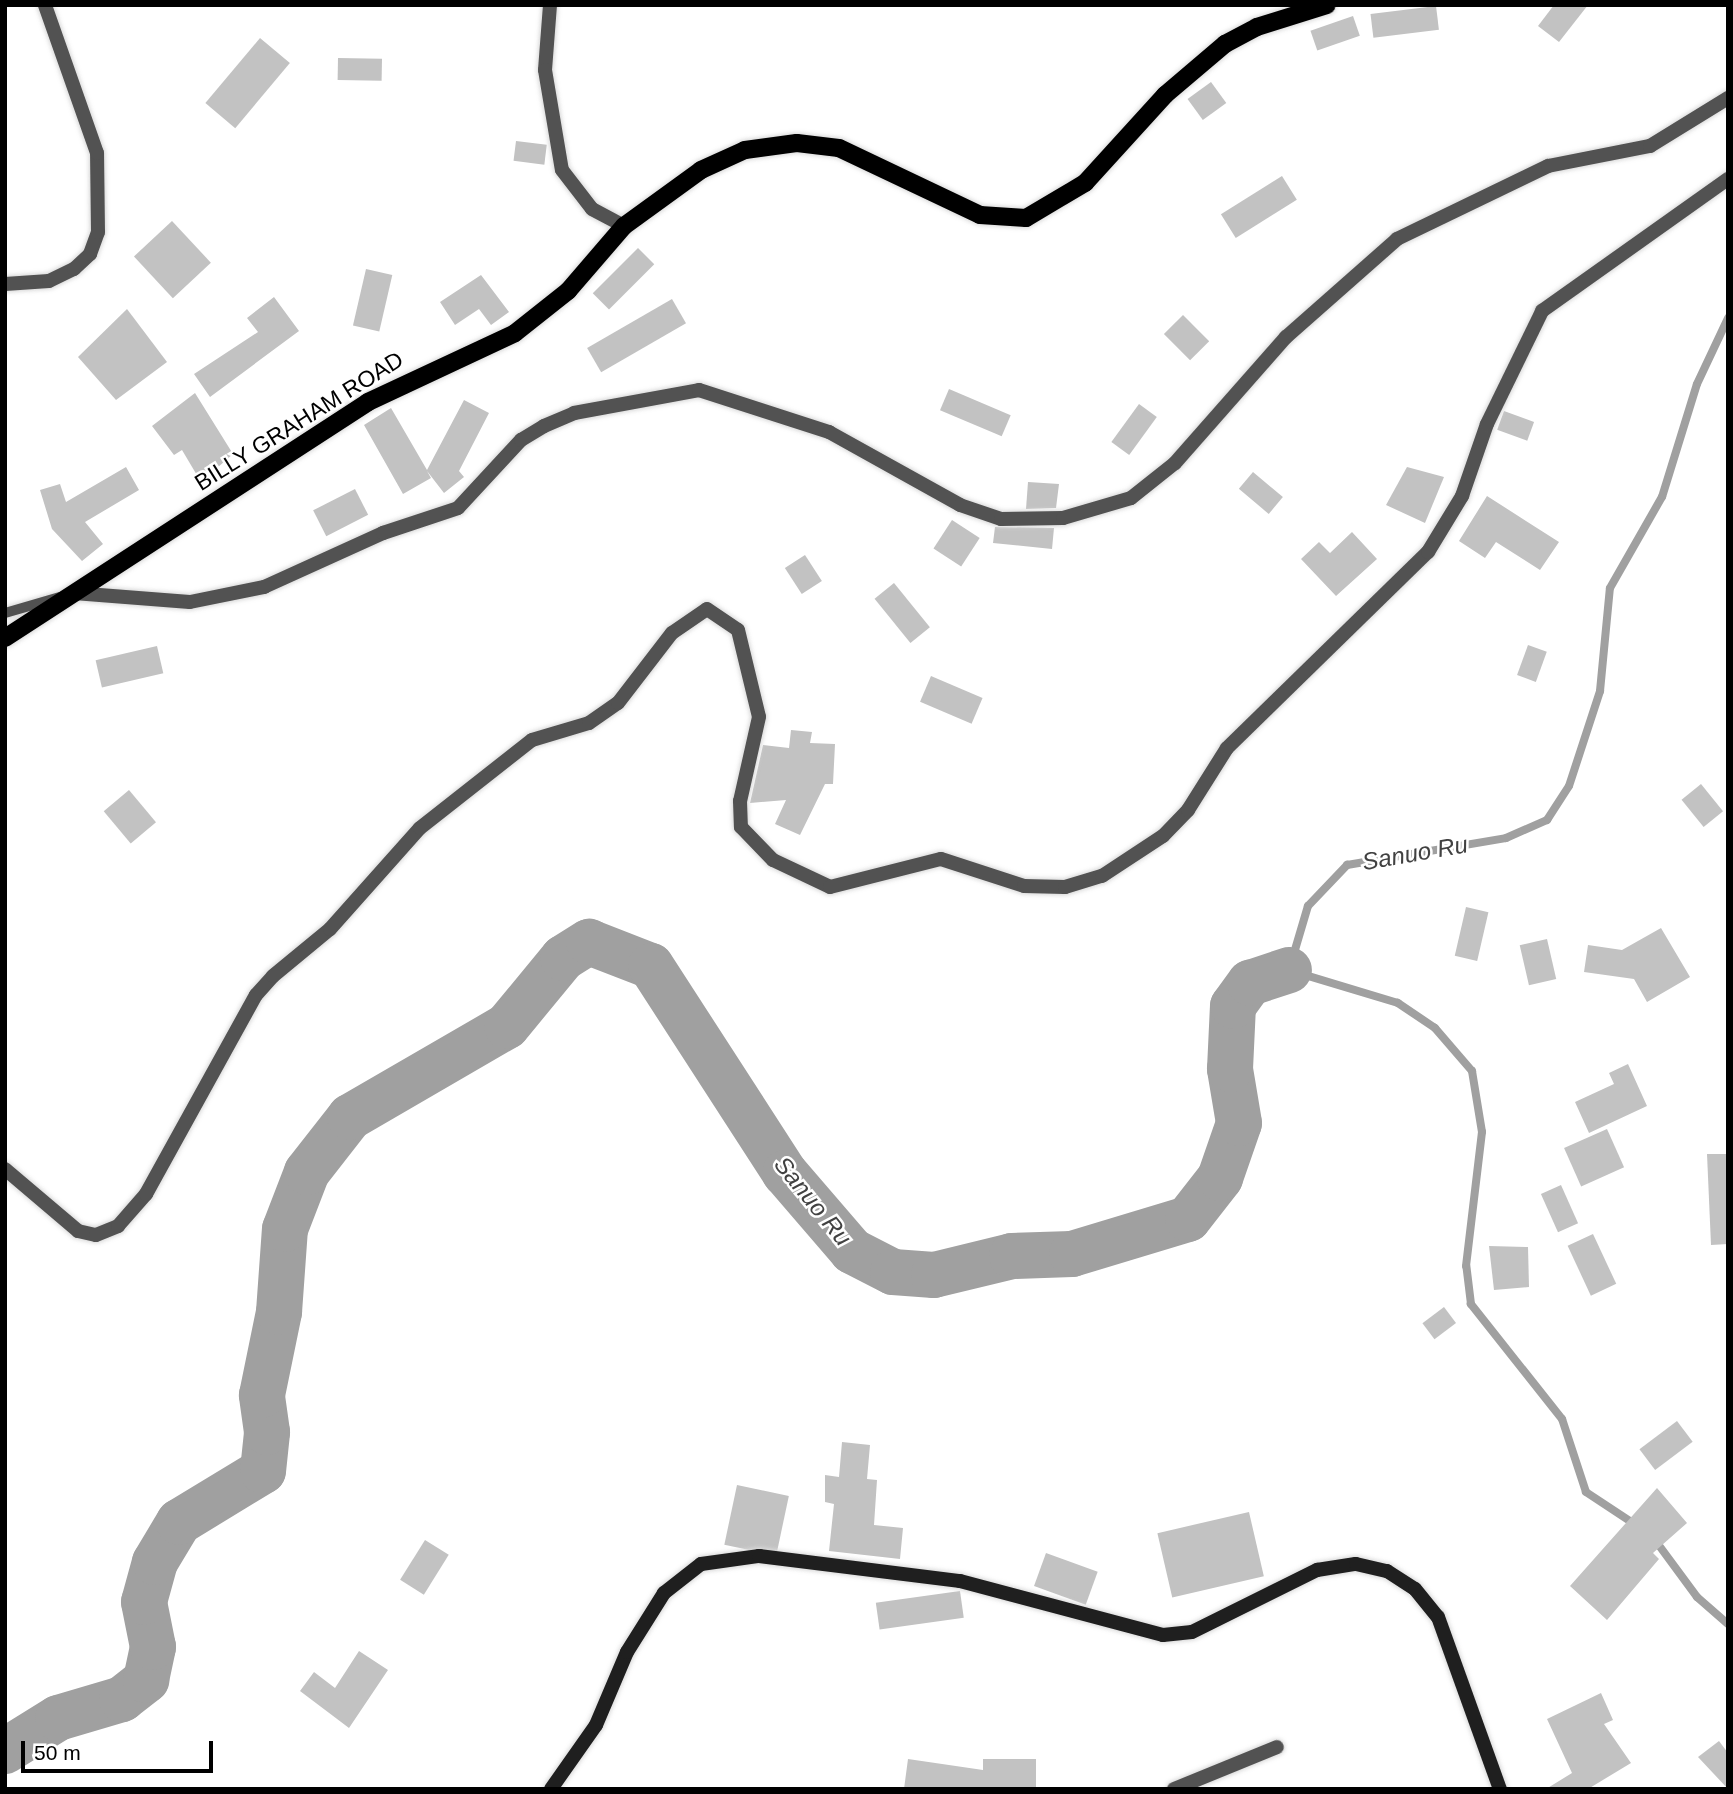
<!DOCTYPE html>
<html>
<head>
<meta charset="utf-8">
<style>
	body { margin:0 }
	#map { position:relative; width:1733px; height:1794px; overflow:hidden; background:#fff; font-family:Arial,sans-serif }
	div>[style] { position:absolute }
	.stream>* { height:8px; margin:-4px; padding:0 4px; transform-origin:4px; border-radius:4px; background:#a0a0a0 }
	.river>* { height:46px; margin:-23px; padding:0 23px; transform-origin:23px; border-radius:23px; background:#a0a0a0 }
	.building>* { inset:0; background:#c2c2c2; transform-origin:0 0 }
	.roads { filter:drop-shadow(0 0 2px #dbdbdb) drop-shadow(0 0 2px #dbdbdb) }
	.lane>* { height:10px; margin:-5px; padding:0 5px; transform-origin:5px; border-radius:5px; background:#525252 }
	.street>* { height:14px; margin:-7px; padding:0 7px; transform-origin:7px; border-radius:7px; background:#525252 }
	.secondary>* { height:14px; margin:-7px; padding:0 7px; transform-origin:7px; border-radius:7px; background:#1f1f1f }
	.primary>* { height:18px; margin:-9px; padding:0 9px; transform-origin:9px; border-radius:9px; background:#000 }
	span { translate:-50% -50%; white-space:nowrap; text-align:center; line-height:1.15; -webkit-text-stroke:5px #fff; paint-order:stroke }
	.street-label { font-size:23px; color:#000 }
	.water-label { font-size:24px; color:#414141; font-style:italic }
	.frame { position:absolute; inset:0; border:7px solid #000; pointer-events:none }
	.scale { position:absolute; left:21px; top:1741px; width:192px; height:32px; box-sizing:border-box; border:4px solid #000; border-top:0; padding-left:9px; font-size:21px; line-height:24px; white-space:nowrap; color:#000; -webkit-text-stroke:5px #fff; paint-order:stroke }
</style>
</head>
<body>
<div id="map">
	<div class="stream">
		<i style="left:1636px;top:1525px;width:60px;rotate:-146.6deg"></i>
		<i style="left:1586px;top:1492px;width:77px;rotate:-108.2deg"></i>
		<i style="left:1562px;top:1419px;width:147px;rotate:-128.4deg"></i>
		<i style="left:1471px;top:1304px;width:38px;rotate:-97deg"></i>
		<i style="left:1466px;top:1266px;width:135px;rotate:-83.2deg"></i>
		<i style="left:1482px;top:1132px;width:62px;rotate:-99.3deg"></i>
		<i style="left:1472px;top:1071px;width:57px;rotate:-130.7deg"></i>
		<i style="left:1435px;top:1028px;width:45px;rotate:-146deg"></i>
		<i style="left:1398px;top:1003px;width:114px;rotate:-163.2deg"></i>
		<i style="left:1289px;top:970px;width:67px;rotate:-73.5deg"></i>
		<i style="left:1308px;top:906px;width:57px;rotate:-46.4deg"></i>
		<i style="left:1347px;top:865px;width:161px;rotate:-9.6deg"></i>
		<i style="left:1506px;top:838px;width:45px;rotate:-23.7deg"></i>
		<i style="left:1547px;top:820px;width:40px;rotate:-57.1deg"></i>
		<i style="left:1569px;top:786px;width:100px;rotate:-71.9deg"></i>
		<i style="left:1600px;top:691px;width:103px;rotate:-84.5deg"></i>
		<i style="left:1610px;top:588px;width:105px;rotate:-60.3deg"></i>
		<i style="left:1662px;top:497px;width:118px;rotate:-72.8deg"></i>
		<i style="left:1697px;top:384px;width:73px;rotate:-64.8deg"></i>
		<i style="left:1655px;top:1540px;width:71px;rotate:53.6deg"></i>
		<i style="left:1697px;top:1597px;width:41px;rotate:41.1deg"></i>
	</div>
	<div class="river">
		<i style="left:5px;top:1751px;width:62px;rotate:-31.9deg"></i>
		<i style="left:58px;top:1718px;width:67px;rotate:-16.5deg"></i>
		<i style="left:122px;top:1699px;width:31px;rotate:-38deg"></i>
		<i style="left:146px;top:1680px;width:34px;rotate:-78deg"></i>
		<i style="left:153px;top:1647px;width:46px;rotate:-101.3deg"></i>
		<i style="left:144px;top:1602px;width:41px;rotate:-74.6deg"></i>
		<i style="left:155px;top:1562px;width:47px;rotate:-59deg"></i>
		<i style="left:179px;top:1522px;width:98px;rotate:-31.3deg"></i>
		<i style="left:263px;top:1471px;width:39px;rotate:-84deg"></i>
		<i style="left:267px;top:1432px;width:37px;rotate:-98deg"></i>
		<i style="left:262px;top:1395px;width:85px;rotate:-78.4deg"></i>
		<i style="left:279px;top:1312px;width:83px;rotate:-85.9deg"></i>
		<i style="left:285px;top:1229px;width:61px;rotate:-68.9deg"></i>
		<i style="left:307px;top:1172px;width:70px;rotate:-52deg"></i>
		<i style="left:350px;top:1117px;width:181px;rotate:-30.1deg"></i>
		<i style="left:507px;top:1026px;width:88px;rotate:-50.5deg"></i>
		<i style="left:563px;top:958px;width:31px;rotate:-32deg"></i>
		<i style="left:589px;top:942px;width:66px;rotate:21.2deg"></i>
		<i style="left:651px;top:966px;width:247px;rotate:57.1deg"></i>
		<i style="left:785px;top:1173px;width:103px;rotate:49.3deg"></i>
		<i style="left:852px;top:1251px;width:46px;rotate:27.1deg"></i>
		<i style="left:893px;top:1272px;width:41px;rotate:4.2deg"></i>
		<i style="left:934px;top:1275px;width:80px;rotate:-13.7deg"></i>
		<i style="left:1012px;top:1256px;width:60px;rotate:-1.9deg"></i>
		<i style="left:1072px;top:1254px;width:121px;rotate:-16.8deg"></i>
		<i style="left:1188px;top:1219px;width:52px;rotate:-52deg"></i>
		<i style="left:1220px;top:1178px;width:58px;rotate:-70.9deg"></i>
		<i style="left:1239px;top:1123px;width:55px;rotate:-99.5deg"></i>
		<i style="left:1230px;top:1069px;width:63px;rotate:-87.3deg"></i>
		<i style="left:1233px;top:1006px;width:29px;rotate:-54deg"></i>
		<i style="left:1250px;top:983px;width:41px;rotate:-18.4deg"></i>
	</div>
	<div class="building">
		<i style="clip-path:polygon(1554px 5px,1588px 5px,1559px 42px,1538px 26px)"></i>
		<i style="left:1436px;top:6px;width:24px;height:66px;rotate:83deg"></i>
		<i style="left:1353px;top:16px;width:21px;height:45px;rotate:71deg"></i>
		<i style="left:260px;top:38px;width:39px;height:85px;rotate:40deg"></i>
		<i style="left:338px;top:58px;width:44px;height:22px;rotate:1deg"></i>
		<i style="left:1211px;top:82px;width:26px;height:29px;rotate:54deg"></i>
		<i style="left:516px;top:141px;width:31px;height:20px;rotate:7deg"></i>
		<i style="left:1282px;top:176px;width:28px;height:72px;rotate:58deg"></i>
		<i style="left:172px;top:221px;width:57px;height:52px;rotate:47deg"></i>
		<i style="left:638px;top:248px;width:23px;height:64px;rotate:45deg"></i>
		<i style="left:366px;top:269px;width:27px;height:58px;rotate:13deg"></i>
		<i style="clip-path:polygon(481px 275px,509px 312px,491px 325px,479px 309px,455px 325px,440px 302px)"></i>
		<i style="clip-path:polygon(274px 297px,299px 331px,210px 397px,194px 374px,258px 332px,247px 318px)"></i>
		<i style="left:672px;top:299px;width:28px;height:98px;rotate:60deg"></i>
		<i style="clip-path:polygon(127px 309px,167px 362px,116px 400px,78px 357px)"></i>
		<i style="left:1183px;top:315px;width:37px;height:27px;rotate:45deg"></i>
		<i style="left:949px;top:389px;width:67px;height:23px;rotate:23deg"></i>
		<i style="clip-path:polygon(195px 393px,233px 454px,201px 482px,182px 450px,174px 455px,152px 426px)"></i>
		<i style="clip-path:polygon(464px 400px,489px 413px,459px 471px,464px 477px,444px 493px,427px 471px,431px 478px,403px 494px,364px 425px,391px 408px,427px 470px)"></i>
		<i style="left:1139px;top:404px;width:22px;height:47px;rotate:36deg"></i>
		<i style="left:1504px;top:411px;width:32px;height:20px;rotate:20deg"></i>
		<i style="clip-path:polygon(126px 467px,139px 490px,85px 522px,103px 544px,82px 561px,52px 529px,40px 490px,60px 484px,66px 502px)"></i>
		<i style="clip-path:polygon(1407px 467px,1444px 477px,1425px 523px,1386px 505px)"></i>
		<i style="left:1253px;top:472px;width:39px;height:22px;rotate:40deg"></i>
		<i style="clip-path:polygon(1028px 482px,1059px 484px,1056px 508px,1026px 509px)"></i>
		<i style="left:355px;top:489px;width:29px;height:47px;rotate:63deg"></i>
		<i style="clip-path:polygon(1487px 496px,1559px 542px,1540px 570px,1496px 542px,1485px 558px,1459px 541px)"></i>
		<i style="left:952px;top:520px;width:33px;height:34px;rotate:33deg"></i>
		<i style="clip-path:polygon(995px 527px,1054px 528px,1052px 549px,993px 543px)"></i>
		<i style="clip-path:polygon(1352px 532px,1377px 559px,1336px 596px,1301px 559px,1319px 542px,1330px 553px)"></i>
		<i style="left:805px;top:555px;width:31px;height:24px;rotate:57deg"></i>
		<i style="left:894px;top:583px;width:57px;height:25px;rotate:51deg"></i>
		<i style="left:1528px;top:645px;width:20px;height:32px;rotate:20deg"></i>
		<i style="left:157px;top:646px;width:28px;height:63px;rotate:77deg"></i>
		<i style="left:931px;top:676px;width:56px;height:28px;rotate:23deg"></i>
		<i style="clip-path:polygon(791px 730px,812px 732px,810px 743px,835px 744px,833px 784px,825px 784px,800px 835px,775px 824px,786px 800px,750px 803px,763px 745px,789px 748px)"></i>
		<i style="left:1701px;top:784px;width:35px;height:25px;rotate:51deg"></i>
		<i style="left:129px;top:790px;width:42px;height:33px;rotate:50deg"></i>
		<i style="left:1466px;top:907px;width:23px;height:50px;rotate:13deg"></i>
		<i style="clip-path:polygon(1661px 928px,1690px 977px,1647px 1002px,1634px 979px,1584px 972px,1588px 945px,1622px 950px)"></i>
		<i style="left:1547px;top:939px;width:41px;height:28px;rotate:77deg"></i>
		<i style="clip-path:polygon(1628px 1064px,1647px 1106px,1589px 1133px,1575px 1102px,1614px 1084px,1609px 1073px)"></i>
		<i style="left:1607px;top:1129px;width:42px;height:47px;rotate:66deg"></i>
		<i style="clip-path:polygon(1707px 1154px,1728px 1154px,1728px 1244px,1711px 1245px)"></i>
		<i style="left:1561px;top:1185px;width:42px;height:22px;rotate:66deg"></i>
		<i style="left:1593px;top:1234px;width:55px;height:28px;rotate:65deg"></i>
		<i style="clip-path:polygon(1489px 1246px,1528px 1247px,1529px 1287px,1494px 1290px)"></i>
		<i style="left:1444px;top:1307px;width:20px;height:27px;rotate:53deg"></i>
		<i style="left:1677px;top:1421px;width:26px;height:47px;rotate:53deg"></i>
		<i style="clip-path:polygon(842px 1442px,870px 1445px,867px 1479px,877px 1480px,874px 1525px,903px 1528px,900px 1559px,829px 1551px,834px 1504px,825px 1502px,825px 1475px,839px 1477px)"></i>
		<i style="left:737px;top:1485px;width:53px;height:61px;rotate:12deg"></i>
		<i style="clip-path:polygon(1657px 1488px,1687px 1523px,1653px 1553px,1659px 1559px,1607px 1620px,1570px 1586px)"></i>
		<i style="left:1249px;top:1512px;width:66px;height:94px;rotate:77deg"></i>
		<i style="left:425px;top:1540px;width:28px;height:47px;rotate:32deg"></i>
		<i style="left:1046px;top:1553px;width:55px;height:35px;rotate:20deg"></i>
		<i style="left:960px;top:1591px;width:27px;height:85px;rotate:82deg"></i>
		<i style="clip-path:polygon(359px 1651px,388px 1670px,349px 1728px,300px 1691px,314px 1672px,335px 1688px)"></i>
		<i style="clip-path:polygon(1601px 1693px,1613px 1720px,1604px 1724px,1631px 1763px,1588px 1789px,1546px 1789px,1572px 1773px,1547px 1719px)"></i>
		<i style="clip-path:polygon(1719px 1741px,1728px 1753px,1728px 1789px,1698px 1757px)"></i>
		<i style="clip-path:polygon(908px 1759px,983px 1770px,983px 1759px,1036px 1759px,1036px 1789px,904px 1789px)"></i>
	</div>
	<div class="roads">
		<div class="lane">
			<i style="left:5px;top:613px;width:57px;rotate:-16.2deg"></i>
		</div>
		<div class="street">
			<i style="left:550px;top:5px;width:65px;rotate:94.4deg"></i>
			<i style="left:545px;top:70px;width:101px;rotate:80.4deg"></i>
			<i style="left:562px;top:170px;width:49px;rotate:52.4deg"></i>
			<i style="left:592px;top:209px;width:36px;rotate:28deg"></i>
			<i style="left:5px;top:284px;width:44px;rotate:-3.9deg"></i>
			<i style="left:49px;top:281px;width:28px;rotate:-26deg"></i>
			<i style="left:74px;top:269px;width:22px;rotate:-43deg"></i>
			<i style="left:90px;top:254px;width:23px;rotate:-70deg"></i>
			<i style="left:98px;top:232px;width:79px;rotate:-90.7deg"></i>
			<i style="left:97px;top:153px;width:157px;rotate:-109.4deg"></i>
			<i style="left:74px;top:593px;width:116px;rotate:4.4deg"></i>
			<i style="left:190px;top:602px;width:76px;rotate:-11.5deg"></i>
			<i style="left:264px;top:587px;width:131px;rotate:-24.4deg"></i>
			<i style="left:383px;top:533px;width:79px;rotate:-18.4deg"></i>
			<i style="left:458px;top:508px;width:93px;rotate:-47.2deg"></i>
			<i style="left:521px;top:440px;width:27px;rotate:-31deg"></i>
			<i style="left:544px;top:426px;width:33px;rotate:-23deg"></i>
			<i style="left:574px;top:413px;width:127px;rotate:-10.4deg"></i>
			<i style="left:699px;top:390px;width:137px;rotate:17.9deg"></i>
			<i style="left:829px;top:432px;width:150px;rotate:29.1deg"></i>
			<i style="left:960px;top:505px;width:43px;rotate:18.9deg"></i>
			<i style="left:1001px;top:519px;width:62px;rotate:-0.9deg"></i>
			<i style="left:1063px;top:518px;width:71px;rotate:-16.4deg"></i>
			<i style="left:1131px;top:498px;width:56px;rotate:-38.5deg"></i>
			<i style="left:1175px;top:463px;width:168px;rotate:-48.6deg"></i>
			<i style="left:1286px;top:337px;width:148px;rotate:-41.4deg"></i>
			<i style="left:1397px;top:239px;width:168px;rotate:-25.8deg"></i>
			<i style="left:1548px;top:166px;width:104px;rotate:-11.1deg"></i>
			<i style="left:1650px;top:146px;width:92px;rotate:-31.6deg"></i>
			<i style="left:5px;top:1169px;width:96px;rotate:40.3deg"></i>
			<i style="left:78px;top:1231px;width:18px;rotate:13deg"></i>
			<i style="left:96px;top:1235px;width:24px;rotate:-22deg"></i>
			<i style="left:118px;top:1226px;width:43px;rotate:-48.8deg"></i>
			<i style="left:146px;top:1194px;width:227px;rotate:-61.1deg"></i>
			<i style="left:256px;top:995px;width:25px;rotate:-48deg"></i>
			<i style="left:273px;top:976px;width:74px;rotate:-39.5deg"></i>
			<i style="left:330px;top:929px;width:135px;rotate:-48.3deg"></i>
			<i style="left:420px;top:828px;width:142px;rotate:-38.2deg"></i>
			<i style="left:532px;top:740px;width:59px;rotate:-16.6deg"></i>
			<i style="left:589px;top:723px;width:35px;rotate:-35deg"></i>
			<i style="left:618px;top:703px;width:88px;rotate:-52.4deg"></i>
			<i style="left:672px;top:633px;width:42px;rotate:-34.4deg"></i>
			<i style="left:707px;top:609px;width:37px;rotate:34deg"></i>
			<i style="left:738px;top:630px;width:89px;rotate:76.4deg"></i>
			<i style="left:759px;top:717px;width:86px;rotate:102.7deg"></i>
			<i style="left:740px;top:801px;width:26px;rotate:88deg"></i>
			<i style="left:741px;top:827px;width:46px;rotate:45.9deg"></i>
			<i style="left:773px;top:860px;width:63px;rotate:25.3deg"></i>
			<i style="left:830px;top:887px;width:114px;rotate:-14.2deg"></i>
			<i style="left:941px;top:859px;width:87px;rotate:18deg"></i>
			<i style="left:1024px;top:886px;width:41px;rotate:1.4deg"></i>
			<i style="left:1065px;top:887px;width:39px;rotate:-17deg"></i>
			<i style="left:1102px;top:876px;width:73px;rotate:-33.3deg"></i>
			<i style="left:1163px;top:836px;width:36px;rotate:-46deg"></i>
			<i style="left:1188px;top:810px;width:73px;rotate:-57.8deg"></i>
			<i style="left:1227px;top:748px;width:281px;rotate:-44.3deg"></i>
			<i style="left:1428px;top:552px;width:66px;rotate:-58.7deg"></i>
			<i style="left:1462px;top:496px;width:76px;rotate:-70.9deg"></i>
			<i style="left:1487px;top:424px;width:126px;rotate:-64deg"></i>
			<i style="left:1542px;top:311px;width:228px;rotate:-35.4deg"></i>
			<i style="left:1174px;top:1789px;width:111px;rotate:-22.2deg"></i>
		</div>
		<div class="secondary">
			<i style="left:551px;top:1789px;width:78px;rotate:-54.9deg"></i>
			<i style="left:596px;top:1725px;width:79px;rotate:-67deg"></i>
			<i style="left:627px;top:1652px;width:70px;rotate:-57.9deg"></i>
			<i style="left:664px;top:1593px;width:47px;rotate:-38.1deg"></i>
			<i style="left:701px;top:1564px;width:59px;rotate:-7.9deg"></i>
			<i style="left:759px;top:1556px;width:203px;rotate:7.1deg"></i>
			<i style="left:960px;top:1581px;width:210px;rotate:14.9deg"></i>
			<i style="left:1163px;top:1635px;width:29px;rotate:-6deg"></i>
			<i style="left:1192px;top:1632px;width:140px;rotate:-26.4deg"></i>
			<i style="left:1317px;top:1570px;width:39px;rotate:-9deg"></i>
			<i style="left:1356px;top:1564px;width:32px;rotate:13deg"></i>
			<i style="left:1387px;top:1571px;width:33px;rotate:33deg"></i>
			<i style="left:1415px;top:1589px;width:36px;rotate:51deg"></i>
			<i style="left:1438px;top:1617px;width:183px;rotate:70.2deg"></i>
		</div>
		<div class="primary">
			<i style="left:5px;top:638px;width:433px;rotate:-33deg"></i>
			<i style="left:368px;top:402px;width:162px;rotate:-25.1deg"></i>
			<i style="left:515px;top:333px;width:68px;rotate:-38.4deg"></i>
			<i style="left:568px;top:291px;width:86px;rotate:-49.3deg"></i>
			<i style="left:624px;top:226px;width:95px;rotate:-36deg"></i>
			<i style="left:701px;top:170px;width:48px;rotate:-24.4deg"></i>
			<i style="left:745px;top:150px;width:52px;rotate:-7.7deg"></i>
			<i style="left:797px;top:143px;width:42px;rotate:6.8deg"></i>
			<i style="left:839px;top:148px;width:156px;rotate:25.4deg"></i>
			<i style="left:980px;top:215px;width:46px;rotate:3.7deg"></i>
			<i style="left:1026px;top:218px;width:69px;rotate:-30.7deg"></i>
			<i style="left:1085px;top:183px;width:119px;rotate:-47.7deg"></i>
			<i style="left:1165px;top:95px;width:79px;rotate:-40.4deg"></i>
			<i style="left:1225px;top:44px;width:36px;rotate:-28deg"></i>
			<i style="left:1257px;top:27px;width:73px;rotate:-17.4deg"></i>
		</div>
	</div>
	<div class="street-label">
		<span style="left:299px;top:421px;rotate:-32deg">BILLY GRAHAM ROAD</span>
	</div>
	<div class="water-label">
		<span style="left:1415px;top:853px;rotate:-10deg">Sanuo Ru</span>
		<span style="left:813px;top:1201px;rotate:51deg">Sanuo Ru</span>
	</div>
	<div class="frame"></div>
	<div class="scale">50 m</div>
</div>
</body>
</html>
